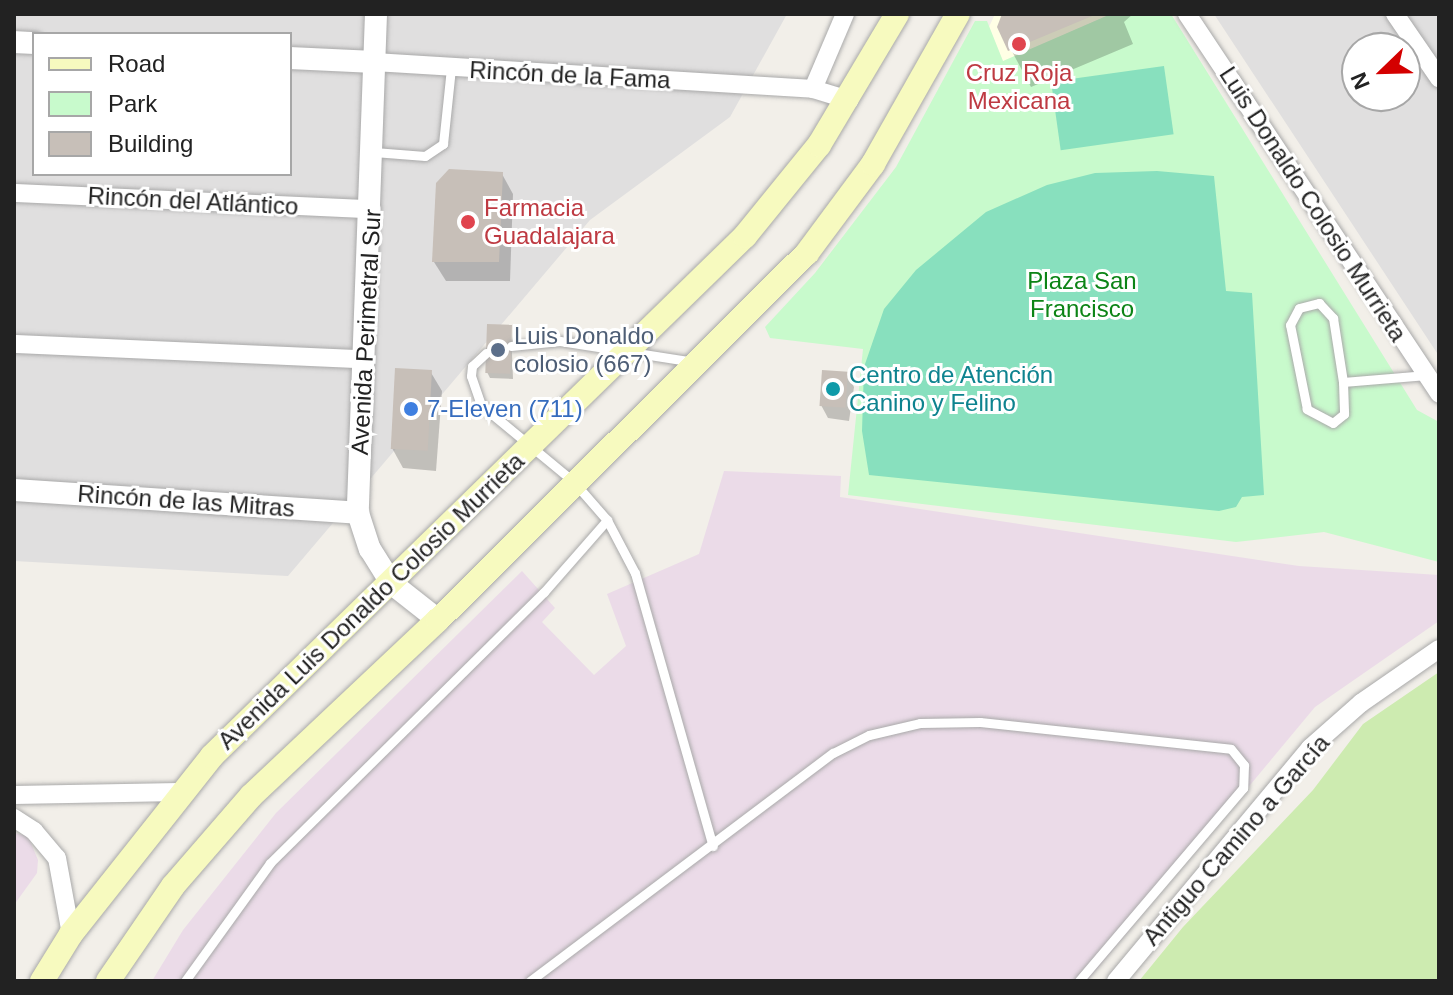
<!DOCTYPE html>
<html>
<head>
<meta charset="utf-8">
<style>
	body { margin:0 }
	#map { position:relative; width:1453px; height:995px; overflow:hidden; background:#f2efe9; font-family:Arial,sans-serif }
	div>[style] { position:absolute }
	.residential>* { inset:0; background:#e0dfdf }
	.industrial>* { inset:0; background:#ebdbe8 }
	.education>* { inset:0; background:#ffffe5 }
	.grass>* { inset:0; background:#cdebb0 }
	.park>* { inset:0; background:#c8facc }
	.pitch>* { inset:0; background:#88e0be; transform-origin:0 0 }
	.shadow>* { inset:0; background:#0003 }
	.building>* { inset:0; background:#c7bfb8; transform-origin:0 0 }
	.roads { filter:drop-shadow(0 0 2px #a9a9a9) drop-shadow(0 0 2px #a9a9a9) }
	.service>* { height:9px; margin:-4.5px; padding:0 4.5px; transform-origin:4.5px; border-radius:4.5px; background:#fff }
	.minor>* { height:18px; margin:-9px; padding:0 9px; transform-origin:9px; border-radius:9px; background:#fff }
	.tertiary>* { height:22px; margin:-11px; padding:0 11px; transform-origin:11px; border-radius:11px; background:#fff }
	.secondary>* { height:24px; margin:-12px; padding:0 12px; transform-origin:12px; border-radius:12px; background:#f7fabf }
	.dots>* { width:22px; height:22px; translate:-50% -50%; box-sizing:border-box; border:4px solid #fff; border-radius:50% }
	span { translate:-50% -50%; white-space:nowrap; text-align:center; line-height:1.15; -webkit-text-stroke:6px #fff; paint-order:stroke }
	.health-label { font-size:24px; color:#be3a42 }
	.left { translate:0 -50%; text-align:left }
	.street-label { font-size:24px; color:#222 }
	.park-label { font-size:24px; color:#0c8416 }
	.service-label { font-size:24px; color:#4e5e75 }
	.culture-label { font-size:24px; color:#0d838f }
	.shop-label { font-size:24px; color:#366cbe }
	.frame { position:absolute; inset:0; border:16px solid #222; pointer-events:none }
	.legend { position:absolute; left:32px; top:32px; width:260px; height:144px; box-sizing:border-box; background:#fff; border:2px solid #a7a7a7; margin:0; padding:10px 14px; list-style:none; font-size:24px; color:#222 }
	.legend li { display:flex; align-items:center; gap:16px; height:40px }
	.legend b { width:40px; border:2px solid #a7a7a7 }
	.north { position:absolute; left:1341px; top:32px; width:80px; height:80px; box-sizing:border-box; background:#fff; border:2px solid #a7a7a7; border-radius:50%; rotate:247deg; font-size:22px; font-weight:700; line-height:32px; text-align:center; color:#222 }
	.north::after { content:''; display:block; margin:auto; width:28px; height:36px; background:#d40000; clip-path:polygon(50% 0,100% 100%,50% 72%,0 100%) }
</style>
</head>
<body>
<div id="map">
	<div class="residential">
		<i style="clip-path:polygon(evenodd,14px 14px,787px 14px,730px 117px,590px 220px,288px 576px,14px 561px,14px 14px,34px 34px,290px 34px,290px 174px,34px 174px,34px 34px)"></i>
		<i style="clip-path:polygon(evenodd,1214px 14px,1439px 14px,1439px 356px,1214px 14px,1357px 48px,1405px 48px,1405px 96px,1357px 96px,1357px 48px)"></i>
	</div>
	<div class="industrial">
		<i style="clip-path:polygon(724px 471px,841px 476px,840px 497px,1299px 566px,1439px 575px,1439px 621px,1315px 707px,1087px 981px,152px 981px,183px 930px,276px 813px,522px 571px,555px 608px,542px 622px,594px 675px,626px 646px,607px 594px,699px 554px)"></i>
		<i style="clip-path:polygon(14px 833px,28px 836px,38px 860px,37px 873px,14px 905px)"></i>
	</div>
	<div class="education">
		<i style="clip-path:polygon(995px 14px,1111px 14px,1003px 62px,989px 27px)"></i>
	</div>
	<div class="grass">
		<i style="clip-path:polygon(1439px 672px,1439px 981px,1139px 981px,1183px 927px,1313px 790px,1363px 724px)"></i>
	</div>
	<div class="park">
		<i style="clip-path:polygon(1111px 14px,1171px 14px,1417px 410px,1439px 422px,1439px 562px,1324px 532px,1236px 542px,848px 495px,863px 349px,770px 338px,765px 327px,815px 273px,896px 167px,975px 21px,987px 21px,1003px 61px)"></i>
	</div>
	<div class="pitch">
		<i style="left:1164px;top:66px;width:69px;height:114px;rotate:82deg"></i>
		<i style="clip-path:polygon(1157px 171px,1214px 176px,1226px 291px,1252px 293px,1264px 495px,1242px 497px,1236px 507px,1219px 511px,869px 475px,862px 431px,864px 367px,884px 309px,916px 270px,986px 212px,1047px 185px,1095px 173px)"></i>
	</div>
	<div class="shadow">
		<i style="clip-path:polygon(1004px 14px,1133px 14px,1124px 22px,1133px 44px,1031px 87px,999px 27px)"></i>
		<i style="clip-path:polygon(502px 174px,513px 194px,510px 281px,446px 281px,434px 262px)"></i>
		<i style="clip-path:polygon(511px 327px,513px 379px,490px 378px,487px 372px)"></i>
		<i style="clip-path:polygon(430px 371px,442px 391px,436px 471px,403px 468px,392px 448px)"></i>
		<i style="clip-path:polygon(847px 374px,854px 387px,849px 421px,828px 418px,821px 405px)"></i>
	</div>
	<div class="building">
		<i style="clip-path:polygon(1002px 14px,1097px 14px,1008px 51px,997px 27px)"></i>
		<i style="clip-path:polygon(449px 169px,503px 172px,499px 262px,432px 262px,436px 183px)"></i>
		<i style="left:487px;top:324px;width:25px;height:49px;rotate:2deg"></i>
		<i style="left:395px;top:368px;width:37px;height:81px;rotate:3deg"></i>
		<i style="left:822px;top:370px;width:26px;height:36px;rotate:4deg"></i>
	</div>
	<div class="roads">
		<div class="service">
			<i style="left:374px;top:152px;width:51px;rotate:4.5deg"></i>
			<i style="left:425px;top:156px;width:22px;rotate:-34deg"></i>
			<i style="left:443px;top:144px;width:76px;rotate:-84deg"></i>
			<i style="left:1319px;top:303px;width:21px;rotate:47deg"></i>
			<i style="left:1333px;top:318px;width:65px;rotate:81.1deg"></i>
			<i style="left:1343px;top:382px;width:32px;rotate:88deg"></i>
			<i style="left:1344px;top:414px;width:14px;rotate:141deg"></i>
			<i style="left:1333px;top:423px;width:30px;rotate:-152deg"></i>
			<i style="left:1307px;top:409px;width:86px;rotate:-101.4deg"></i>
			<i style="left:1290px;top:325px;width:19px;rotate:-62deg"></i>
			<i style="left:1299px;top:308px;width:21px;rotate:-14deg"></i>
			<i style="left:511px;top:346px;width:49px;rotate:-5.8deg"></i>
			<i style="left:560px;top:341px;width:136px;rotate:8.9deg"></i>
			<i style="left:486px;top:353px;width:19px;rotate:137deg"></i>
			<i style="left:472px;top:366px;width:10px;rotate:96deg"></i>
			<i style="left:471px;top:376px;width:31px;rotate:71deg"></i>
			<i style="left:481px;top:405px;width:119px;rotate:39.6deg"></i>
			<i style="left:573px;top:481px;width:52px;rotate:48.9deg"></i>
			<i style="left:607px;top:520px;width:60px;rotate:62.2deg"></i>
			<i style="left:635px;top:573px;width:284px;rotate:74.1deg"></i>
			<i style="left:1343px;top:382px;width:84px;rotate:-4.8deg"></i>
			<i style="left:185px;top:981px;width:145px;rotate:-54.2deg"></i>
			<i style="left:270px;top:863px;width:385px;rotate:-44.7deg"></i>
			<i style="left:544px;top:592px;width:96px;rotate:-48.8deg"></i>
			<i style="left:530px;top:981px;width:379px;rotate:-37deg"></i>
			<i style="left:833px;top:753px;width:40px;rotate:-26.6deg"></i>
			<i style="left:869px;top:735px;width:52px;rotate:-13.2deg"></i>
			<i style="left:920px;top:723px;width:60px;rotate:-1deg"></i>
			<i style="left:980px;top:722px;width:252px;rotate:6.1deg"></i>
			<i style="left:1231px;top:749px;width:21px;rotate:51deg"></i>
			<i style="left:1244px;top:765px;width:23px;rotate:92deg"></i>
			<i style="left:1243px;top:788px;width:253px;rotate:130.4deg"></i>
		</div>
		<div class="minor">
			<i style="left:1187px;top:14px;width:456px;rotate:56.4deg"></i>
			<i style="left:1395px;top:14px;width:78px;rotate:55.5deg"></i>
			<i style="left:374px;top:62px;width:440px;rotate:3.5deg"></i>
			<i style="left:813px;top:89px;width:38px;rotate:17deg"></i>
			<i style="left:813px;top:89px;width:82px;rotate:-66.9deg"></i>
			<i style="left:14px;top:193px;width:358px;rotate:2.6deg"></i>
			<i style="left:14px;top:344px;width:350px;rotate:2.5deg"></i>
			<i style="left:14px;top:795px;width:165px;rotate:-1deg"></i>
			<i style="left:14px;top:818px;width:24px;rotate:33deg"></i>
			<i style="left:34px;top:831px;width:35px;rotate:50deg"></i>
			<i style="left:57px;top:858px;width:77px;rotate:79.6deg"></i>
			<i style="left:1116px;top:981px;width:303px;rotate:-50.2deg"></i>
			<i style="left:1310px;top:748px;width:68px;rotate:-41.4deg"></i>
			<i style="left:1361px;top:703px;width:95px;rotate:-34.7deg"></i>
		</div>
		<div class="tertiary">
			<i style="left:376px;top:14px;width:499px;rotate:92.1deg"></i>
			<i style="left:358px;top:513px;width:38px;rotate:72deg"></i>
			<i style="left:370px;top:549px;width:40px;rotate:58deg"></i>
			<i style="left:391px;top:583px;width:60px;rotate:38.2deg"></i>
			<i style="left:14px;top:42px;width:20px;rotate:3deg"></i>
			<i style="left:290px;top:58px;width:84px;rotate:2.7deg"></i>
			<i style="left:14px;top:490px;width:345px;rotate:3.8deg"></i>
		</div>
		<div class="secondary">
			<i style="left:42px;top:981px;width:55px;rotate:-58.3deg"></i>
			<i style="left:71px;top:934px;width:227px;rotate:-51.6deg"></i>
			<i style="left:212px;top:756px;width:745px;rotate:-44.29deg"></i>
			<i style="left:745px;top:236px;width:117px;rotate:-50.9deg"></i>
			<i style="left:819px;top:145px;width:152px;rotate:-59.2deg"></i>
			<i style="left:108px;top:981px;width:115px;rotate:-55.6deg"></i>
			<i style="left:173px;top:886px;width:119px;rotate:-49.1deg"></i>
			<i style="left:251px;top:796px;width:257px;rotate:-43.3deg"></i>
			<i style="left:438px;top:620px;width:520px;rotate:-44.84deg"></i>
			<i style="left:807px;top:253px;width:111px;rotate:-53.4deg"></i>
			<i style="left:873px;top:164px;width:172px;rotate:-60.5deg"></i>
		</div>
	</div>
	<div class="dots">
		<i style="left:1019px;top:44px;background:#e0444e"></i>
		<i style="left:468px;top:222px;background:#e0444e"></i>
		<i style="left:498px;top:350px;background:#5c6f8a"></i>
		<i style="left:833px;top:389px;background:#0f9aa8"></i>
		<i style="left:411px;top:409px;background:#3f7fe0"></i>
	</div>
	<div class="health-label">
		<span style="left:1019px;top:87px">Cruz Roja<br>Mexicana</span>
		<span class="left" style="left:484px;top:222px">Farmacia<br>Guadalajara</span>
	</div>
	<div class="street-label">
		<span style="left:570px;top:75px;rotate:3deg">Rincón de la Fama</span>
		<span style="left:193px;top:201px;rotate:3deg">Rincón del Atlántico</span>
		<span style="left:1313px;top:204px;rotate:57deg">Luis Donaldo Colosio Murrieta</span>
		<span style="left:366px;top:332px;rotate:-87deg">Avenida Perimetral Sur</span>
		<span style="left:186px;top:501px;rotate:4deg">Rincón de las Mitras</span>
		<span style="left:371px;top:601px;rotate:-44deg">Avenida Luis Donaldo Colosio Murrieta</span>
		<span style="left:1236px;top:840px;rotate:-49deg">Antiguo Camino a García</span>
	</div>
	<div class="park-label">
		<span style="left:1082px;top:295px">Plaza San<br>Francisco</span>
	</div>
	<div class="service-label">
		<span class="left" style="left:514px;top:350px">Luis Donaldo<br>colosio (667)</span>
	</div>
	<div class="culture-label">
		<span class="left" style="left:849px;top:389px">Centro de Atención<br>Canino y Felino</span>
	</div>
	<div class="shop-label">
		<span class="left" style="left:427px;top:409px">7-Eleven (711)</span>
	</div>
	<div class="frame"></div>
	<ul class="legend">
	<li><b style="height:10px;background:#f7fabf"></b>Road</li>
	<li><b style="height:22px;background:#c8facc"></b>Park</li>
	<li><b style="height:22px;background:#c7bfb8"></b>Building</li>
	</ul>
	<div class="north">N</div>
</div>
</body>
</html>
